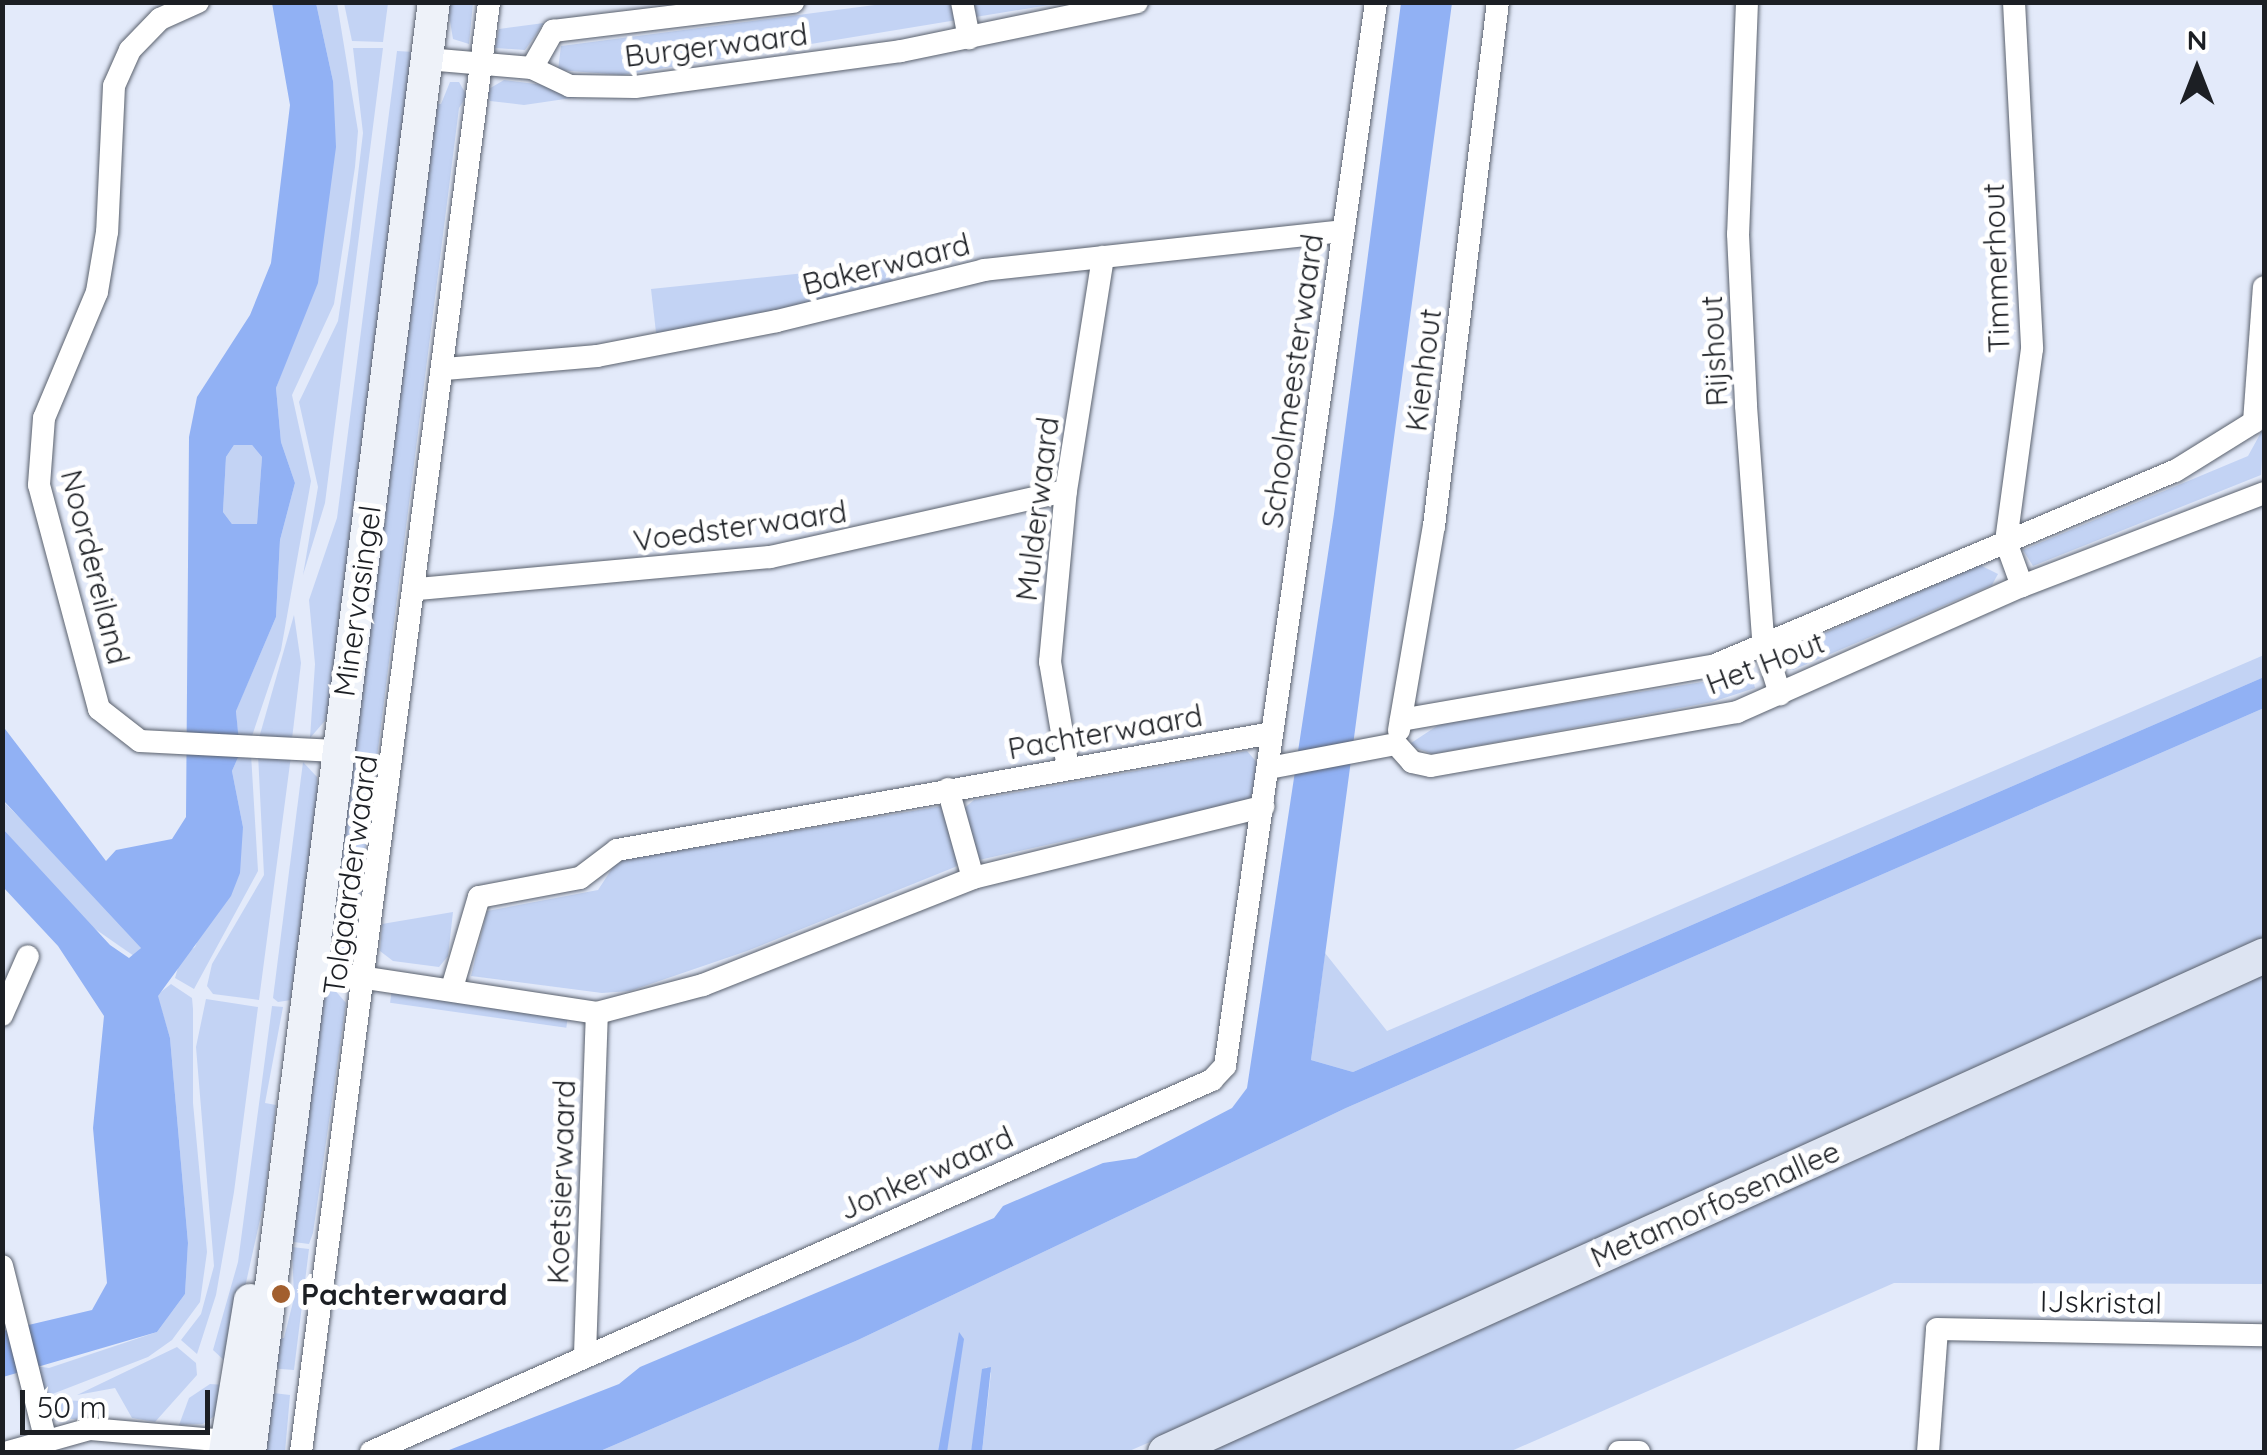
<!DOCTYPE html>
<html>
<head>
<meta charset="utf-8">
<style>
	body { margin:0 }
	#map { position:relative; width:2267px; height:1455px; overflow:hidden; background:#e3eafa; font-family:Quicksand,sans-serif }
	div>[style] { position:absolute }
	.green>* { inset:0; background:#c3d3f4; transform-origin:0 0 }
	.water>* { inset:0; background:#91b1f4 }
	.roads { filter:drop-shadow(0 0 2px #5a616d) drop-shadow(0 0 2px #5a616d) }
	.street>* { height:22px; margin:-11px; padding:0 11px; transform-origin:11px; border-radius:11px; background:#fff }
	.secondary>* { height:32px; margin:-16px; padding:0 16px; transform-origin:16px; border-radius:16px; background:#eef2f9 }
	.primary>* { height:35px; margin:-17.5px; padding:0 17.5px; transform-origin:17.5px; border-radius:17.5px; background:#dde4f2 }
	.dots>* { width:28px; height:28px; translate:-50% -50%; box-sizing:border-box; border:5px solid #fff; border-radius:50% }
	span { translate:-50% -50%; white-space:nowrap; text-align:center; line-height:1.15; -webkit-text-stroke:10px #fff; paint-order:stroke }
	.street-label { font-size:30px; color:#1c1f24 }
	.poi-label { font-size:30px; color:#1c1f24; font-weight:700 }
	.left { translate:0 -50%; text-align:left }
	.frame { position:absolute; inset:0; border:5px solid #1c1f24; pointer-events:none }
	.north { position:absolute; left:2147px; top:20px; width:100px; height:100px; -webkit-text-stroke:8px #fff; paint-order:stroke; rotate:0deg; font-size:28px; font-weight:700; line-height:40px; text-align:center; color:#1c1f24 }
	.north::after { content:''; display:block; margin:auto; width:35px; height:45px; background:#1c1f24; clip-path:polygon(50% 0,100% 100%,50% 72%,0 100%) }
	.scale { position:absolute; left:20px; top:1390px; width:190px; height:45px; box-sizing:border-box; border:5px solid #1c1f24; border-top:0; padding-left:12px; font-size:30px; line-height:35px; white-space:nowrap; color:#1c1f24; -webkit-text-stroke:8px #fff; paint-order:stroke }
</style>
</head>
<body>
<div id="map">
	<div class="green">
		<i style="clip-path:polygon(316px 3px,337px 3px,358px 131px,355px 167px,334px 304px,292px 395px,311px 481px,281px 650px,252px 736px,238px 736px,236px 710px,276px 617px,280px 540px,295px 483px,281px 442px,276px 388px,290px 350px,333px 81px)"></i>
		<i style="clip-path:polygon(344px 3px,388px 3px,383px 42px,352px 41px)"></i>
		<i style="clip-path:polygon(447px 3px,473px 3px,469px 44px,453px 39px)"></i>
		<i style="clip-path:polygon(890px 3px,1061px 3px,622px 75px,558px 70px,561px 46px)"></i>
		<i style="clip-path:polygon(544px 23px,525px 50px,495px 48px,499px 29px)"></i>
		<i style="clip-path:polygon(353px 48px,383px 48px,325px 503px,303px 575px,318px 487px,299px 402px,338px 321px,350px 241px,363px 133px)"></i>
		<i style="clip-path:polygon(397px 51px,414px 52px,329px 716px,310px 738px,315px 664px,309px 600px,337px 518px)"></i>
		<i style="clip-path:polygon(504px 80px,606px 93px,524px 105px,490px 101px,487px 90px)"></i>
		<i style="clip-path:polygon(450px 82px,459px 82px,467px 96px,459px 108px,353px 947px,344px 954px,331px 945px,433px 104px,441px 104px)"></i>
		<i style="clip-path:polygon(891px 264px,893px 283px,657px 341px,651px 289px)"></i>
		<i style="clip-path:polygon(2264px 427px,2261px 475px,2033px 566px,2023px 550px,2248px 456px)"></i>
		<i style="clip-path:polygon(234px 445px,252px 445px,262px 457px,257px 524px,232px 524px,223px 512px,226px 457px)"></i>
		<i style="clip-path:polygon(1980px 565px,1998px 574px,1992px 585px,1793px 670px,1780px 669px,1784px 651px)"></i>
		<i style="clip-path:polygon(294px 615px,301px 663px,292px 739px,259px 738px)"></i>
		<i style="clip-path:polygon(2264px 655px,2264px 677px,1353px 1072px,1311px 1060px,1325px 953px,1387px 1031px)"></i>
		<i style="clip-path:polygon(1749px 665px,1755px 688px,1712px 702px,1433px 754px,1408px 745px,1440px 724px,1721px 679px)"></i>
		<i style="clip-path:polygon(2264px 708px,2264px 940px,1387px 1339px,1127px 1452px,982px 1452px,991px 1373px,986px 1367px,971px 1452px,598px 1452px,858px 1340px,1346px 1108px)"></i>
		<i style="clip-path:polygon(1247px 751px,1260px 766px,1250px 800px,979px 860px,962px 810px,974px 800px)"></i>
		<i style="clip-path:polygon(240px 753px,251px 754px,258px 871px,194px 989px,175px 978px,181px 957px,195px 947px,243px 827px,232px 771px)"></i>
		<i style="clip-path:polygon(258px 754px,291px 756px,259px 1000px,213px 994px,207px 986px,212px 964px,264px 875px)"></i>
		<i style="clip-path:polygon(303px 762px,317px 777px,318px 795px,291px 1000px,278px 1002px,273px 998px)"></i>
		<i style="clip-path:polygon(2px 800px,137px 937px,141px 948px,134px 956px,85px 922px,3px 829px)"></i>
		<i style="clip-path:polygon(942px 806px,960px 862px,955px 867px,747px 951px,630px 991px,602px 993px,471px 976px,487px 911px,598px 890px,617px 861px)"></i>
		<i style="clip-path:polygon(453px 912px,448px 956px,439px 967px,393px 961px,380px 951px,382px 924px)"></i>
		<i style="clip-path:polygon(2264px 970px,2264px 1284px,1894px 1283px,1509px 1452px,1197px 1452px)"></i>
		<i style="clip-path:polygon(171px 984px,192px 998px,193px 1009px,193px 1103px,207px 1252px,200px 1302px,172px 1340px,148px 1357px,42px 1398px,35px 1366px,49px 1368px,157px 1332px,185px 1294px,188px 1243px,170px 1038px,157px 995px)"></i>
		<i style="clip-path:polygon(333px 988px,346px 1003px,313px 1233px,309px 1244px,286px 1241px,324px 999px)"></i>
		<i style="left:392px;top:989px;width:178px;height:14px;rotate:8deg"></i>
		<i style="clip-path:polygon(206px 999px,258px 1007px,234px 1192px,216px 1295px,197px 1354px,181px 1340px,201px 1314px,214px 1266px,196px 1047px)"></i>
		<i style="clip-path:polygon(272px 1006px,283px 1007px,265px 1103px,276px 1105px,265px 1197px,228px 1364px,213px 1350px,238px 1262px)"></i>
		<i style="clip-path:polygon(292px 1247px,309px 1249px,294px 1370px,268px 1368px,272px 1338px,284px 1338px,294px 1298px)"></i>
		<i style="clip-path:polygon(177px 1347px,196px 1363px,197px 1375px,155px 1422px,132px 1418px,115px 1388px,77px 1395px)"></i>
		<i style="clip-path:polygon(210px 1384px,225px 1385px,216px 1415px,203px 1424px,179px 1425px,189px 1398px)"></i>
		<i style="clip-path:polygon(265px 1392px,290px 1395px,285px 1452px,257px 1452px)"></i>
		<i style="clip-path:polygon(62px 1400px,81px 1401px,84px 1421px,50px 1415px,45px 1405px)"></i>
	</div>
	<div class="water">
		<i style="clip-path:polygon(evenodd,272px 3px,316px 3px,333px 81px,336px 147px,318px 283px,276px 388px,281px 442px,295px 483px,280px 540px,276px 617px,236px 711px,240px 753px,232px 771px,243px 827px,240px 873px,231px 896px,158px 996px,170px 1038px,188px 1243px,185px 1294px,157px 1332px,3px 1377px,3px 1331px,92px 1310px,107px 1283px,93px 1128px,104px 1016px,58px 946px,3px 887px,3px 829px,110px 945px,129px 958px,141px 948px,3px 800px,2px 725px,106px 861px,116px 850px,172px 839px,186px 817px,189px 437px,197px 397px,250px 315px,271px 263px,290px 105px,272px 3px,234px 445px,252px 445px,262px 457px,257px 524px,232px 524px,223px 512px,226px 457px,234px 445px)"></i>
		<i style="clip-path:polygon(1401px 3px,1452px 3px,1311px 1060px,1353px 1072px,2264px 677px,2264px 708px,1346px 1108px,858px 1340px,598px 1452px,444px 1452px,619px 1384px,640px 1367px,994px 1218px,1003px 1206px,1103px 1163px,1136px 1158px,1232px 1108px,1247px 1088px,1334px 514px)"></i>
		<i style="clip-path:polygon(959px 1332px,964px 1339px,947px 1452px,938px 1452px)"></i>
		<i style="clip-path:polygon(991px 1367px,982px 1452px,971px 1452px,982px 1369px)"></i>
	</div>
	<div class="roads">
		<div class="street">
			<i style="left:198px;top:2px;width:42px;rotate:155.9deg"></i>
			<i style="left:160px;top:19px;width:43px;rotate:134.1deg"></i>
			<i style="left:130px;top:50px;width:39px;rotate:114deg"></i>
			<i style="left:114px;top:86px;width:146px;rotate:92.7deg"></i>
			<i style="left:107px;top:232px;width:61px;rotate:99.5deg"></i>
			<i style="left:97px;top:292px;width:137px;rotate:112.8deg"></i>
			<i style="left:44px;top:418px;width:67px;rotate:94.3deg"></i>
			<i style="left:39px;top:485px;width:232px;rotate:75deg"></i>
			<i style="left:99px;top:709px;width:52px;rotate:38deg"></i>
			<i style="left:140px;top:741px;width:196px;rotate:2.9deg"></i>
			<i style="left:962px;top:2px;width:37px;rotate:79deg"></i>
			<i style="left:1747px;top:2px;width:232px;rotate:92.2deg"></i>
			<i style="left:1738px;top:234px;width:172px;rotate:87.3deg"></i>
			<i style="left:1746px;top:406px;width:235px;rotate:85.8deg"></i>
			<i style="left:1763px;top:640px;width:57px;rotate:72.5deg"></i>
			<i style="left:2014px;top:2px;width:347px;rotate:87deg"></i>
			<i style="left:2032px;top:349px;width:195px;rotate:97.7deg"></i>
			<i style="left:2006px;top:542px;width:47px;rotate:70deg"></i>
			<i style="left:427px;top:59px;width:105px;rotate:4.9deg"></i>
			<i style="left:532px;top:68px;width:42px;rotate:25.3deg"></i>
			<i style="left:570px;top:86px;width:65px;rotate:0.9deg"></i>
			<i style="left:635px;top:87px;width:268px;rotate:-7.7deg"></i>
			<i style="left:901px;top:51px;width:241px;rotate:-11.7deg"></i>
			<i style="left:532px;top:68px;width:43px;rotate:-60.4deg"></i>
			<i style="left:553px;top:31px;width:242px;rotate:-6.9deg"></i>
			<i style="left:445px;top:369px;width:153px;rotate:-4.9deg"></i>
			<i style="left:597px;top:356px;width:183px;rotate:-11deg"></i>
			<i style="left:777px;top:321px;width:213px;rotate:-13.8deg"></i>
			<i style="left:984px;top:270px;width:361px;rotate:-6.2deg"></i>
			<i style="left:418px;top:589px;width:353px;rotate:-5.2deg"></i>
			<i style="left:770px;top:557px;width:303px;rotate:-12.6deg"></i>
			<i style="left:1401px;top:720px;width:319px;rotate:-9.9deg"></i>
			<i style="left:1715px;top:665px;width:499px;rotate:-22.9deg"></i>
			<i style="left:2175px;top:471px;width:93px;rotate:-31.8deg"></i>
			<i style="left:2254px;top:422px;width:135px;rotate:-85.8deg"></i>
			<i style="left:1399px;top:730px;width:207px;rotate:-80.3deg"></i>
			<i style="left:1434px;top:526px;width:528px;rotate:-83.04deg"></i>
			<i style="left:1396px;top:744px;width:24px;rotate:48deg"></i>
			<i style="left:1412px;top:762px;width:19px;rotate:12deg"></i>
			<i style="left:1431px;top:766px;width:311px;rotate:-10deg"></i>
			<i style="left:1737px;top:712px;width:312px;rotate:-23.9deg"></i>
			<i style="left:2022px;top:586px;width:259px;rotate:-21deg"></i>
			<i style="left:1068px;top:768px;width:108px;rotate:-99.6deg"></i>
			<i style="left:1050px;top:662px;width:172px;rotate:-84.7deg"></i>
			<i style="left:1066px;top:491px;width:237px;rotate:-81deg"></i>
			<i style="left:1269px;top:768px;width:129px;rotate:-10.7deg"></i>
			<i style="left:948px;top:789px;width:92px;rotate:74.3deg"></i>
			<i style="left:307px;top:969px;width:293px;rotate:8.6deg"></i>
			<i style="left:597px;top:1013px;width:110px;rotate:-14.8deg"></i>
			<i style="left:703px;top:985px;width:290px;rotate:-21.6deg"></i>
			<i style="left:973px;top:878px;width:299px;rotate:-13.8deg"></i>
			<i style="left:452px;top:988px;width:95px;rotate:-73.5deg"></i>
			<i style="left:479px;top:897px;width:103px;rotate:-10.7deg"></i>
			<i style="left:580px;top:878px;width:46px;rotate:-37.1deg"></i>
			<i style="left:617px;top:850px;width:665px;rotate:-10.13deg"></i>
			<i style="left:2px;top:1015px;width:64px;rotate:-66.2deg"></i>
			<i style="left:2px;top:1266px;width:180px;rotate:75.9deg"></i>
			<i style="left:585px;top:1354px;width:341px;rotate:-88deg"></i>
			<i style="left:8px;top:1452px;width:85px;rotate:-15.7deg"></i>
			<i style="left:90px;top:1429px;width:151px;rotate:5deg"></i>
			<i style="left:301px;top:1452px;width:1462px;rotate:-82.61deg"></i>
			<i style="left:371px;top:1452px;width:920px;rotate:-23.86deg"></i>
			<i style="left:1212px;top:1080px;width:19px;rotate:-47deg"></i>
			<i style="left:1225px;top:1066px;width:1075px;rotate:-81.92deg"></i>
			<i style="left:1619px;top:1452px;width:20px"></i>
			<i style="left:1928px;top:1452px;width:123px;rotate:-85.8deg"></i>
			<i style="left:1937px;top:1329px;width:327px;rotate:1.1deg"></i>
		</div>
		<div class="secondary">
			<i style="left:225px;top:1452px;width:154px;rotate:-80.7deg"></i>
			<i style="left:250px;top:1452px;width:1462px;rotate:-82.77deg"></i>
		</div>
		<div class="primary">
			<i style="left:1165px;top:1452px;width:1206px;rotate:-24.33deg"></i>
		</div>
	</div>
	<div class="dots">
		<i style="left:281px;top:1294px;background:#a25f2e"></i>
	</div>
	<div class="street-label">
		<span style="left:716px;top:45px;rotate:-7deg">Burgerwaard</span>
		<span style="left:886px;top:264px;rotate:-14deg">Bakerwaard</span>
		<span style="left:1996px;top:268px;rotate:-92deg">Timmerhout</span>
		<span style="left:1714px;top:351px;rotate:-93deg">Rijshout</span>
		<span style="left:1423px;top:370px;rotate:-83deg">Kienhout</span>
		<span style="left:1292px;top:381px;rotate:-82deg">Schoolmeesterwaard</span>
		<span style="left:1037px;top:509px;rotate:-83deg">Mulderwaard</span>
		<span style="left:740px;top:526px;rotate:-8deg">Voedsterwaard</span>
		<span style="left:95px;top:567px;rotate:76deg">Noordereiland</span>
		<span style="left:357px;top:601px;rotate:-82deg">Minervasingel</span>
		<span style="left:1765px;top:663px;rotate:-21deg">Het Hout</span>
		<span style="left:1105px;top:732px;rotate:-10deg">Pachterwaard</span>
		<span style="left:350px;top:875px;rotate:-82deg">Tolgaarderwaard</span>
		<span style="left:926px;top:1173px;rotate:-24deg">Jonkerwaard</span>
		<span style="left:561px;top:1182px;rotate:-88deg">Koetsierwaard</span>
		<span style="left:1715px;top:1204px;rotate:-24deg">Metamorfosenallee</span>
		<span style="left:2101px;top:1302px;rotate:1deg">IJskristal</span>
	</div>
	<div class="poi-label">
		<span class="left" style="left:301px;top:1294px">Pachterwaard</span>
	</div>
	<div class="frame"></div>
	<div class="north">N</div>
	<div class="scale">50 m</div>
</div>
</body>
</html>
